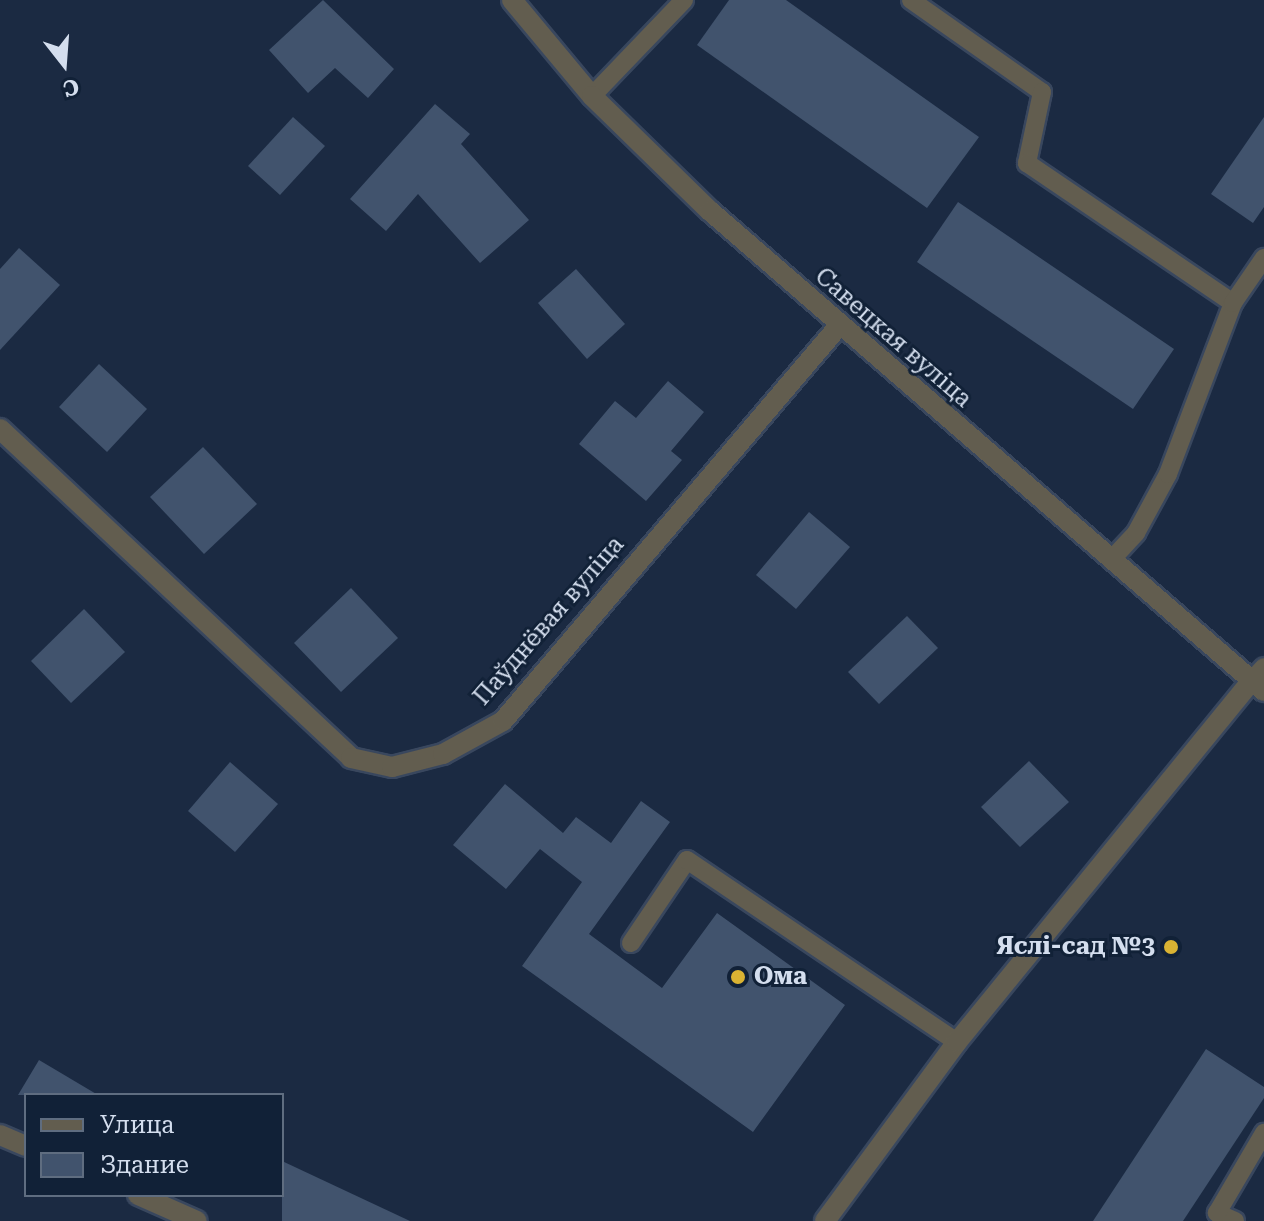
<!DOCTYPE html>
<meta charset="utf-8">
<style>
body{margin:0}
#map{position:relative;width:1264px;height:1221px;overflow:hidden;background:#1b2a42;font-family:"Roboto Serif",serif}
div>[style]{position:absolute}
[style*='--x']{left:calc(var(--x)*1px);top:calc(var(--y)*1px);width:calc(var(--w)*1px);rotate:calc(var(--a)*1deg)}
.building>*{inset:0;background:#41536d}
.roads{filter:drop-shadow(2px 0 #39475e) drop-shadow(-2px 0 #39475e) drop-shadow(0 2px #39475e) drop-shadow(0 -2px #39475e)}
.service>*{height:18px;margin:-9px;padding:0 9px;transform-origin:9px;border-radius:9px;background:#625d4f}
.minor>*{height:20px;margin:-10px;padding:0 10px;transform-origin:10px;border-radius:10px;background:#625d4f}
.tertiary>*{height:20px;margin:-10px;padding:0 10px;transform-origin:10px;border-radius:10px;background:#625d4f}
.dots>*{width:22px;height:22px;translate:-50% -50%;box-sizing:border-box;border:4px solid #112137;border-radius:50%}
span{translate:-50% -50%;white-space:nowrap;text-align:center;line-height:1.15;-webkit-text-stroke:6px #112137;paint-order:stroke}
.street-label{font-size:24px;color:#d4deee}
.poi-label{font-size:24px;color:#d4deee;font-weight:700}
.right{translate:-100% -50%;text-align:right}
.left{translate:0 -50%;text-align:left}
.legend{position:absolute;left:24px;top:1093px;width:260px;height:104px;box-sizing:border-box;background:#112137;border:2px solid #5f6d80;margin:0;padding:10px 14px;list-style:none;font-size:24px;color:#d4deee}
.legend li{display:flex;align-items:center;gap:16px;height:40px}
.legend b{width:40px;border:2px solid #5f6d80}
.north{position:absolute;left:24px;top:24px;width:80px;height:80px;-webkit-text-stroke:6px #112137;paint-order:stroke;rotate:163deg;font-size:22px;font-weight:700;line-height:32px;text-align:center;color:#d4deee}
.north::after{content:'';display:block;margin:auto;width:28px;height:36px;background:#d4deee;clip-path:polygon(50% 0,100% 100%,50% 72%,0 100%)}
</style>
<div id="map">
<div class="building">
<div style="clip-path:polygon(323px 0,394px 69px,368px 98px,335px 68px,308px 93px,269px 50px)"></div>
<div style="clip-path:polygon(729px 0,786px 0,979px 137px,927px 208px,697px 45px)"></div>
<div style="clip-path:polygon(435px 104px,470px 134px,461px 144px,529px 220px,480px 263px,418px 194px,386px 231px,350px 199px)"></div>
<div style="clip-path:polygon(293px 117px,325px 146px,280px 195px,248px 166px)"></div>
<div style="clip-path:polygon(1264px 117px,1264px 207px,1253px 223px,1211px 194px)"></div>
<div style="clip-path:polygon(958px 202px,1174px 349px,1133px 409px,917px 262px)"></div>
<div style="clip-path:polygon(19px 248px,60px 285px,0 350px,0 269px)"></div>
<div style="clip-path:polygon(576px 269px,625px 324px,587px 359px,538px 303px)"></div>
<div style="clip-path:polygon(99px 364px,147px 409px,107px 452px,59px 407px)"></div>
<div style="clip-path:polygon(668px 381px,704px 412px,671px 451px,682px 460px,646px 501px,579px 444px,615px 401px,636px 418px)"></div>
<div style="clip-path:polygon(203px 447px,257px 504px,204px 554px,150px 497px)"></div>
<div style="clip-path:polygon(809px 512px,850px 547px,796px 609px,756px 575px)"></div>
<div style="clip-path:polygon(351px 588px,398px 638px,341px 692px,294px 643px)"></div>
<div style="clip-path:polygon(84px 609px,125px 652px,71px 703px,31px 661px)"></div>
<div style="clip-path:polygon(907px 616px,938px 648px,879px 704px,848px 672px)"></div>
<div style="clip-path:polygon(1029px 761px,1069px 802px,1020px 847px,981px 807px)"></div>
<div style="clip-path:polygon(230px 762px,278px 804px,235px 852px,188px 811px)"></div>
<div style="clip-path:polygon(505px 784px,563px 833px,576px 817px,611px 843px,641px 801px,670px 822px,589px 934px,662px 988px,717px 913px,845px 1005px,753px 1132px,522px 966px,582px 882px,540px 849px,506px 889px,453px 845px)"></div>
<div style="clip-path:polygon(1206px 1049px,1264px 1087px,1264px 1098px,1183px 1221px,1093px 1221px)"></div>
<div style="clip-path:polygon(39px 1060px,98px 1095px,18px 1095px)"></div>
<div style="clip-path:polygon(282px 1161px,410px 1221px,282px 1221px)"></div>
</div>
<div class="roads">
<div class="service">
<div style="--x:911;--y:0;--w:160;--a:35.1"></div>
<div style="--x:1042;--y:92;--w:73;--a:101.9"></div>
<div style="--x:1027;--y:163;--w:249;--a:34.2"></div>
<div style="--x:592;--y:96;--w:133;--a:-46.2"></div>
<div style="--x:1111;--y:560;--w:37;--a:-47"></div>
<div style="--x:1136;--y:533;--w:67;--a:-61.5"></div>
<div style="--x:1168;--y:474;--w:183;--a:-69.2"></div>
<div style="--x:1233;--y:303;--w:55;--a:-55.4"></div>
<div style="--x:1251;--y:681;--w:19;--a:-47"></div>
<div style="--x:631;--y:943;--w:100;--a:-56"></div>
<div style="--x:687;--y:860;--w:326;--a:34"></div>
<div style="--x:1235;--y:1221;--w:20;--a:-156"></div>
<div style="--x:1217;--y:1213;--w:93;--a:-59.6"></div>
</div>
<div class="minor">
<div style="--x:0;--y:429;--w:481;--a:43.1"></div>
<div style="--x:351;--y:758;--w:42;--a:12.4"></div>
<div style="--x:392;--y:767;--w:53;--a:-14.3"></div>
<div style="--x:443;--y:754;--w:68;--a:-28.8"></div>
<div style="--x:503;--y:721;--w:517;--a:-49.63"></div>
<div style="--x:0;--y:1135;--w:28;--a:23"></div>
<div style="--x:138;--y:1195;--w:64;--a:23.8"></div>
<div style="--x:825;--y:1221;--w:222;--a:-53.6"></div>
<div style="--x:957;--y:1042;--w:466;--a:-50.8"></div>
</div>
<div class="tertiary">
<div style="--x:512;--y:0;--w:125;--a:50.2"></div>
<div style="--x:592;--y:96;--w:165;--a:44.3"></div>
<div style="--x:710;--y:211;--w:733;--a:40.91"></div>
</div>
</div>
<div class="dots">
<div style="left:1171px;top:947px;background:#dab333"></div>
<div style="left:738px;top:977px;background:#dab333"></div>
</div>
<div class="street-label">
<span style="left:893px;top:338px;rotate:41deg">Савецкая вуліца</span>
<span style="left:549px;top:621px;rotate:-49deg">Паўднёвая вуліца</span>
</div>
<div class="poi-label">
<span class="right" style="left:1155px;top:947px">Яслі-сад №3</span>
<span class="left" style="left:754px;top:977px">Ома</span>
</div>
<ul class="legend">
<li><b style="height:10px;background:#625d4f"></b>Улица</li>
<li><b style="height:22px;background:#41536d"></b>Здание</li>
</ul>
<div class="north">С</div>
</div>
